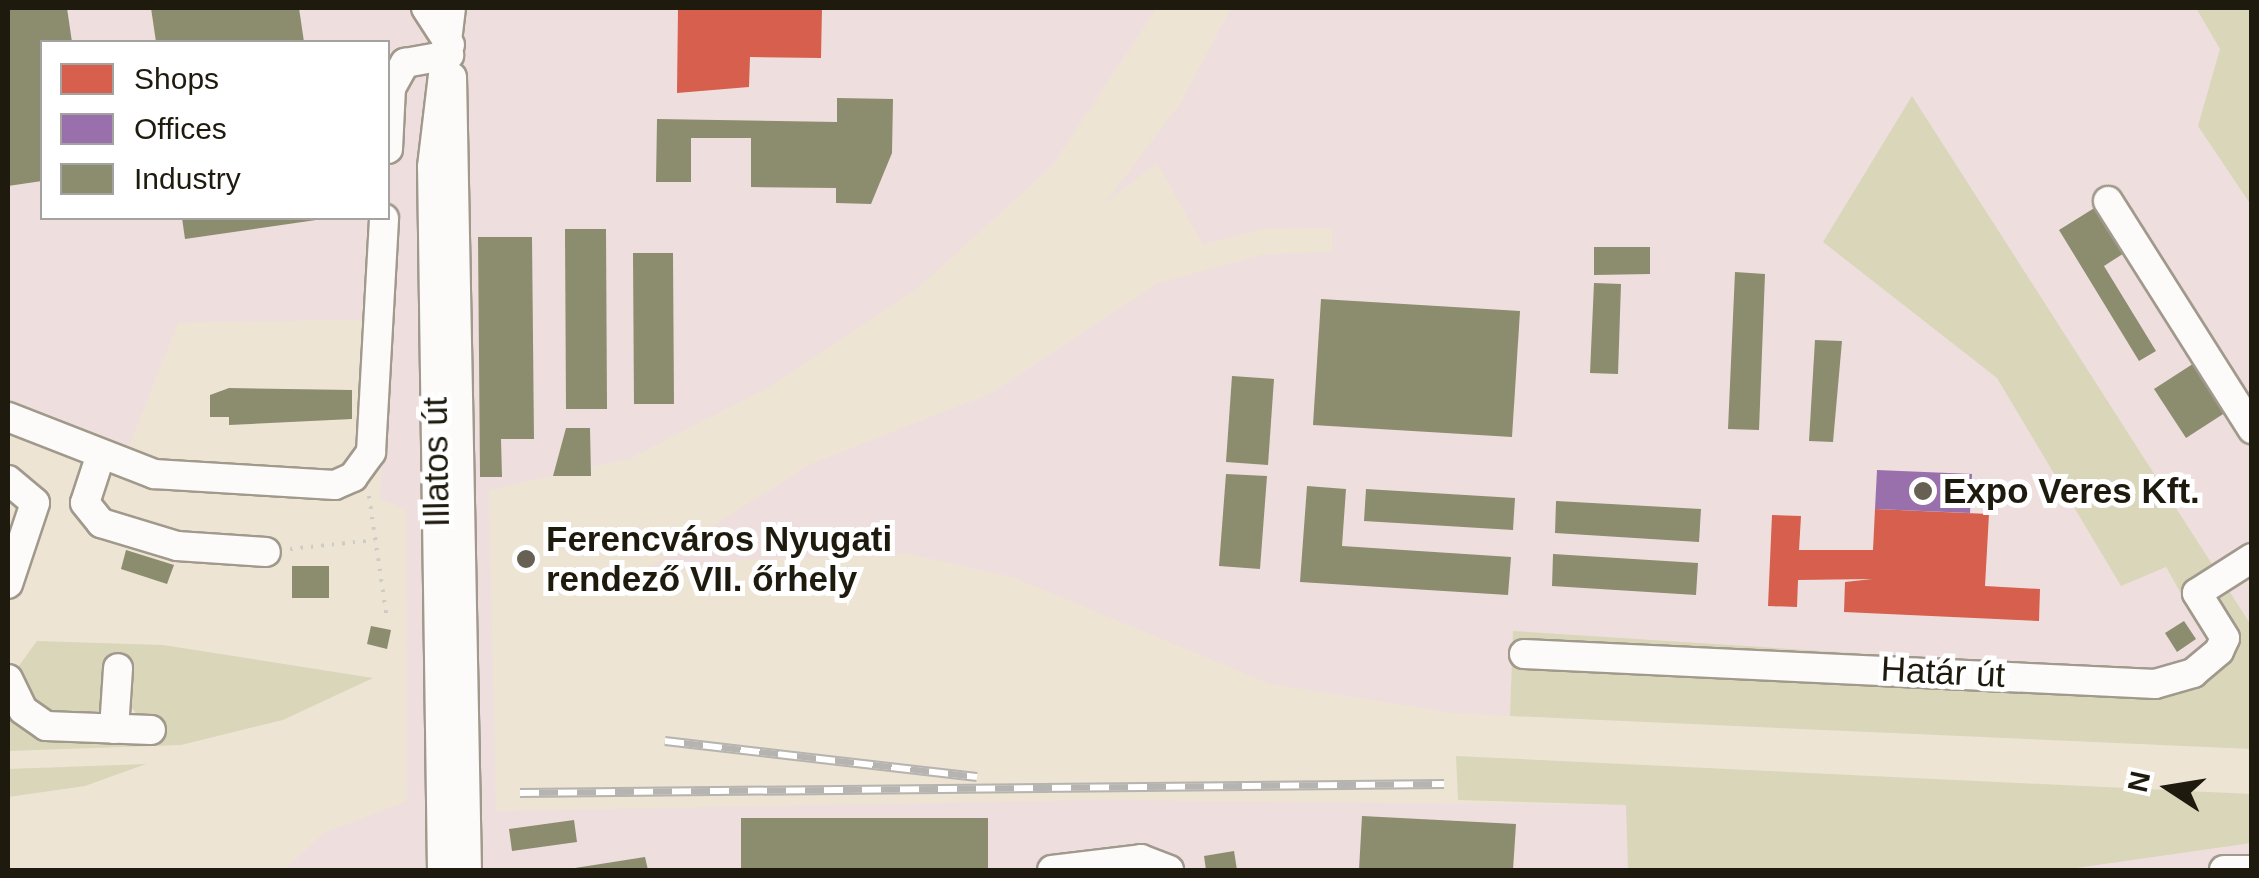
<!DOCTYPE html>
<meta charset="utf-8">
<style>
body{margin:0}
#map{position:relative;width:2259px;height:878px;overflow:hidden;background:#eee4d4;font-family:Arial,sans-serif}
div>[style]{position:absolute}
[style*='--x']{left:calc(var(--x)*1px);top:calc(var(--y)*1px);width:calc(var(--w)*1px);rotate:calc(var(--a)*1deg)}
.industrial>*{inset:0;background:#efdede}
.green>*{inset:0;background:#d9d6ba}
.shops>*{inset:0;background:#d6604d}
.offices>*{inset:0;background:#9970ab}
.industry>*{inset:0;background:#8c8c6e}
.path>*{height:4px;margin-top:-2px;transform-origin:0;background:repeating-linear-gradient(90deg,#cfccc7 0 2.5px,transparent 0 10.5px)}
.roads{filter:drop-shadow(2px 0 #a0998c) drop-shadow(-2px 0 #a0998c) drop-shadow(0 2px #a0998c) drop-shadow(0 -2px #a0998c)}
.minor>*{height:28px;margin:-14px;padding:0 14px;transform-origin:14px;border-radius:14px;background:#fcfbf9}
.rail>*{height:10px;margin-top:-5px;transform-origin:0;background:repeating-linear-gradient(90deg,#fff 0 19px,#b6b4b0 0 38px);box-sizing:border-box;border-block:2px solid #b6b4b0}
.dots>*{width:28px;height:28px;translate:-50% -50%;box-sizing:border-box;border:5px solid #fff;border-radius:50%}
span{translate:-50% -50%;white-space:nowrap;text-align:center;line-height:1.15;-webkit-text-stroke:10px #fff;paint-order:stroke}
.street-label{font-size:35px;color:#1f1a0e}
.poi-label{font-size:35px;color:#1f1a0e;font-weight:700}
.left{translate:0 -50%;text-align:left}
.frame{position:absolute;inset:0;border:10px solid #1f1a0e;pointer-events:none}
.legend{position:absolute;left:40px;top:40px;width:350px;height:180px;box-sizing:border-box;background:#fff;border:2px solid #a5a39f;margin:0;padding:12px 18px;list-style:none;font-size:30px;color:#1f1a0e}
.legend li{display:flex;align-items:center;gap:20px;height:50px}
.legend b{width:50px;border:2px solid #a5a39f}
.north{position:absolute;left:2119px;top:738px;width:100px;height:100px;-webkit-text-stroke:8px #fff;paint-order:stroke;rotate:282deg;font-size:28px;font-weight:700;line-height:40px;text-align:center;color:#1f1a0e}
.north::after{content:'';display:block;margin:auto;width:35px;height:45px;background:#1f1a0e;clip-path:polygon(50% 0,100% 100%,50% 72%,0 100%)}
</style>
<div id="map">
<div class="industrial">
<div style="clip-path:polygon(evenodd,8px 8px,1157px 8px,1052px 166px,918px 288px,769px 387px,629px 459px,489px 490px,496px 811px,1095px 800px,1627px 805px,1628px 870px,284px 870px,324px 833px,407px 801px,406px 509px,380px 498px,388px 319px,178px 323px,129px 446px,8px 399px,8px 8px,42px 42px,388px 42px,388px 218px,42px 218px,42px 42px)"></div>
<div style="clip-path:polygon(1231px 8px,2196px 8px,2220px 49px,2198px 126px,2251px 205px,2251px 625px,1912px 97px,1823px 242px,1997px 378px,2121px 586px,2165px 567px,2211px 645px,2185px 667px,2159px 673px,1513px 632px,1510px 716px,1453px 713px,1270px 684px,1015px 578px,909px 554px,717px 561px,619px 587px,808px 465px,989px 394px,1158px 283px,1264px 254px,1332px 252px,1332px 228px,1262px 229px,1203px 245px,1157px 163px,1105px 203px,1181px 102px)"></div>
<div style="clip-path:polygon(2251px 843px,2251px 870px,2062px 870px)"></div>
</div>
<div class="green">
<div style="clip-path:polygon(2196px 8px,2251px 8px,2251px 205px,2198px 126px,2220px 49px)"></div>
<div style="clip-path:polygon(1912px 96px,2251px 625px,2251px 749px,1510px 716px,1513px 631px,2159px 673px,2185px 667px,2210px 645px,2166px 567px,2121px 586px,1997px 378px,1823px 242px)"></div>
<div style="clip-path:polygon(37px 641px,163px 645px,373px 678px,283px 720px,181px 745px,8px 751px,8px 704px,22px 720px,138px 716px,127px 701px,92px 715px,41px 715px,18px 667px)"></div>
<div style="clip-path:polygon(1456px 756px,2251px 794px,2251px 843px,2062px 870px,1628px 870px,1626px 805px,1458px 800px)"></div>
<div style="clip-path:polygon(146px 764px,85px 786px,8px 797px,8px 769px)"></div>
</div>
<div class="shops">
<div style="clip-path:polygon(678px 8px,822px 8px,821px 58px,750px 57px,749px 87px,677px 93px)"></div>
<div style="clip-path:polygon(1875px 509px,1989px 514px,1985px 586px,2040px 589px,2039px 621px,1844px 612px,1845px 582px,1872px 579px,1798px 580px,1797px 607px,1768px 606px,1772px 515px,1801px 516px,1799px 550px,1873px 550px)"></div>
</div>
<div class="offices">
<div style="clip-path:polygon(1877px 470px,1972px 474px,1970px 513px,1875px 509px)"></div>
</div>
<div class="industry">
<div style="clip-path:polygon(8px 8px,67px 8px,72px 42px,42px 42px,42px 181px,8px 186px)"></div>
<div style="clip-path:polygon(151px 8px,299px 8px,304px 42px,156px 42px)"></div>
<div style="clip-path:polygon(837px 98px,893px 99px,892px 153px,871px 204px,836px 203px,836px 188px,751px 187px,751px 138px,691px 138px,691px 182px,656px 182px,657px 119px,837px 122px)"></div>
<div style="clip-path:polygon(2104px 202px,2132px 248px,2104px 266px,2156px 351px,2139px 361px,2059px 230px)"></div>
<div style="clip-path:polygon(182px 218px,316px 218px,316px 220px,185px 239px)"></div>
<div style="clip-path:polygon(565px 229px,606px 229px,607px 409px,566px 409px)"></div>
<div style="clip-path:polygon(478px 237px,532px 237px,534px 439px,501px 439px,502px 477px,480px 477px)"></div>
<div style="clip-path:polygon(1594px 247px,1650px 247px,1650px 274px,1594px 275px)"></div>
<div style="clip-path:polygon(633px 253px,673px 253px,674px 404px,634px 404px)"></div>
<div style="clip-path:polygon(1735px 272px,1765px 274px,1759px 430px,1728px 429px)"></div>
<div style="clip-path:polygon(1594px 283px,1621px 284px,1618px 374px,1590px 373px)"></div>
<div style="clip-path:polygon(1321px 299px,1520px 311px,1512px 437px,1313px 425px)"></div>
<div style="clip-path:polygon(1815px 340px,1842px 341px,1833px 442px,1809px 441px)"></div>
<div style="clip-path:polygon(2202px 358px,2234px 407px,2186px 438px,2154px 389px)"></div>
<div style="clip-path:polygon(1232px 376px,1274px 379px,1268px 465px,1226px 462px)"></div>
<div style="clip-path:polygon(229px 388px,352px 390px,352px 419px,229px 425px,229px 417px,210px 417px,210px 395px)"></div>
<div style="clip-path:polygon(566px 428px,590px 428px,591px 476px,553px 476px)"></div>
<div style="clip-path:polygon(1226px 474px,1267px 476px,1260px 569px,1219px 566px)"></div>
<div style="clip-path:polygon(1307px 486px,1346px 489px,1342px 546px,1511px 557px,1508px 595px,1300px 582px)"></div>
<div style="clip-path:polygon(1366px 489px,1515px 498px,1513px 530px,1364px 521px)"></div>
<div style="clip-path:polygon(1556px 501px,1701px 509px,1699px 542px,1555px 533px)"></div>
<div style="clip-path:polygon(126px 550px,174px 565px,167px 584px,121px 569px)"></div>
<div style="clip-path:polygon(526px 550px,534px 563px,525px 568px,517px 555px)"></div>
<div style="clip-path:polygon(1553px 554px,1698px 563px,1696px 595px,1552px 586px)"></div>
<div style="clip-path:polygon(292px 566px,329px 566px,329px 598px,292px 598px)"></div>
<div style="clip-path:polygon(2184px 621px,2196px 639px,2177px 652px,2165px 633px)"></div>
<div style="clip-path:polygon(371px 626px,391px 630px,387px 649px,367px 644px)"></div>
<div style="clip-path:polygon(1362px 816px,1516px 824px,1513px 870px,1359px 870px)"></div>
<div style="clip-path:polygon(741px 818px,988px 818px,988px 868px,741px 868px)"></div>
<div style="clip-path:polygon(574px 820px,577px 842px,512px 851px,509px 829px)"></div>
<div style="clip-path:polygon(1234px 851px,1237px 870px,1206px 870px,1204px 856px)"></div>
<div style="clip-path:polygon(645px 857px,648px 870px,576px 870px,575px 868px)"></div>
</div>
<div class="path">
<div style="--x:369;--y:496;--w:124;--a:81.7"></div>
<div style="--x:290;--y:549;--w:85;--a:-6"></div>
</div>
<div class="roads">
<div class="minor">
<div style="--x:426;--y:8;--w:44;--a:57"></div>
<div style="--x:452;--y:77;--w:793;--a:88.92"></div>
<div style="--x:388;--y:149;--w:61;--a:-87.2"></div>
<div style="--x:391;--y:88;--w:29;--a:-61"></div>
<div style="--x:405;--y:63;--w:45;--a:-10.3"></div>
<div style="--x:2108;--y:201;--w:270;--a:57.7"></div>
<div style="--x:8;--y:417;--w:157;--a:21.3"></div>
<div style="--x:154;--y:474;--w:181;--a:3.5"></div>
<div style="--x:335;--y:485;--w:20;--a:-24"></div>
<div style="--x:353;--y:477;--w:31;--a:-54"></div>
<div style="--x:371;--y:452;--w:234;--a:-86.8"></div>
<div style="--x:100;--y:457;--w:48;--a:108.1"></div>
<div style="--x:85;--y:503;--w:26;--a:51"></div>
<div style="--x:101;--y:523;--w:79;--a:16.8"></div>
<div style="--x:177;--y:546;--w:89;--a:3.9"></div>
<div style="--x:8;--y:480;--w:35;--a:40"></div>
<div style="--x:35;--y:503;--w:85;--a:108.4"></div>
<div style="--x:1524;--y:654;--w:632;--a:2.72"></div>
<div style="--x:2155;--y:684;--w:40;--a:-16"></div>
<div style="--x:2193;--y:673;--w:34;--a:-40"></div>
<div style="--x:2219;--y:651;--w:14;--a:-65"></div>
<div style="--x:2225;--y:638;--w:53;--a:-121.9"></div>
<div style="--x:2197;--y:593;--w:65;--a:-32.5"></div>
<div style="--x:8;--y:679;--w:34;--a:64"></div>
<div style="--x:23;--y:710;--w:28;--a:35"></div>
<div style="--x:46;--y:726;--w:105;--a:2.2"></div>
<div style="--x:114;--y:729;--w:61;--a:-86.2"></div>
<div style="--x:442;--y:870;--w:703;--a:-90.81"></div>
<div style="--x:432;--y:167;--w:160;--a:-83.2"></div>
<div style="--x:1052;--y:870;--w:90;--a:-7"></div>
<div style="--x:1141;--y:859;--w:30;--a:21"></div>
<div style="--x:2224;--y:870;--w:28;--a:0"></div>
</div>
</div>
<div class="rail">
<div style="--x:665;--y:741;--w:314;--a:6.6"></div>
<div style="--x:520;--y:793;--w:924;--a:-0.56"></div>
</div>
<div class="dots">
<div style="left:1923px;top:491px;background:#676153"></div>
<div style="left:526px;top:559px;background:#676153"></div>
</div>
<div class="street-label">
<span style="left:436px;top:462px;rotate:-91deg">Illatos út</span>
<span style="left:1943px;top:672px;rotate:3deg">Határ út</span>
</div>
<div class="poi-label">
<span class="left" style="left:1943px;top:491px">Expo Veres Kft.</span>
<span class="left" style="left:546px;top:559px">Ferencváros Nyugati<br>rendező VII. őrhely</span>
</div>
<div class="frame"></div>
<ul class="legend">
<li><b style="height:28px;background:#d6604d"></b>Shops</li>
<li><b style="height:28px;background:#9970ab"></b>Offices</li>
<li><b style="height:28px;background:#8c8c6e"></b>Industry</li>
</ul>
<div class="north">N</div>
</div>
